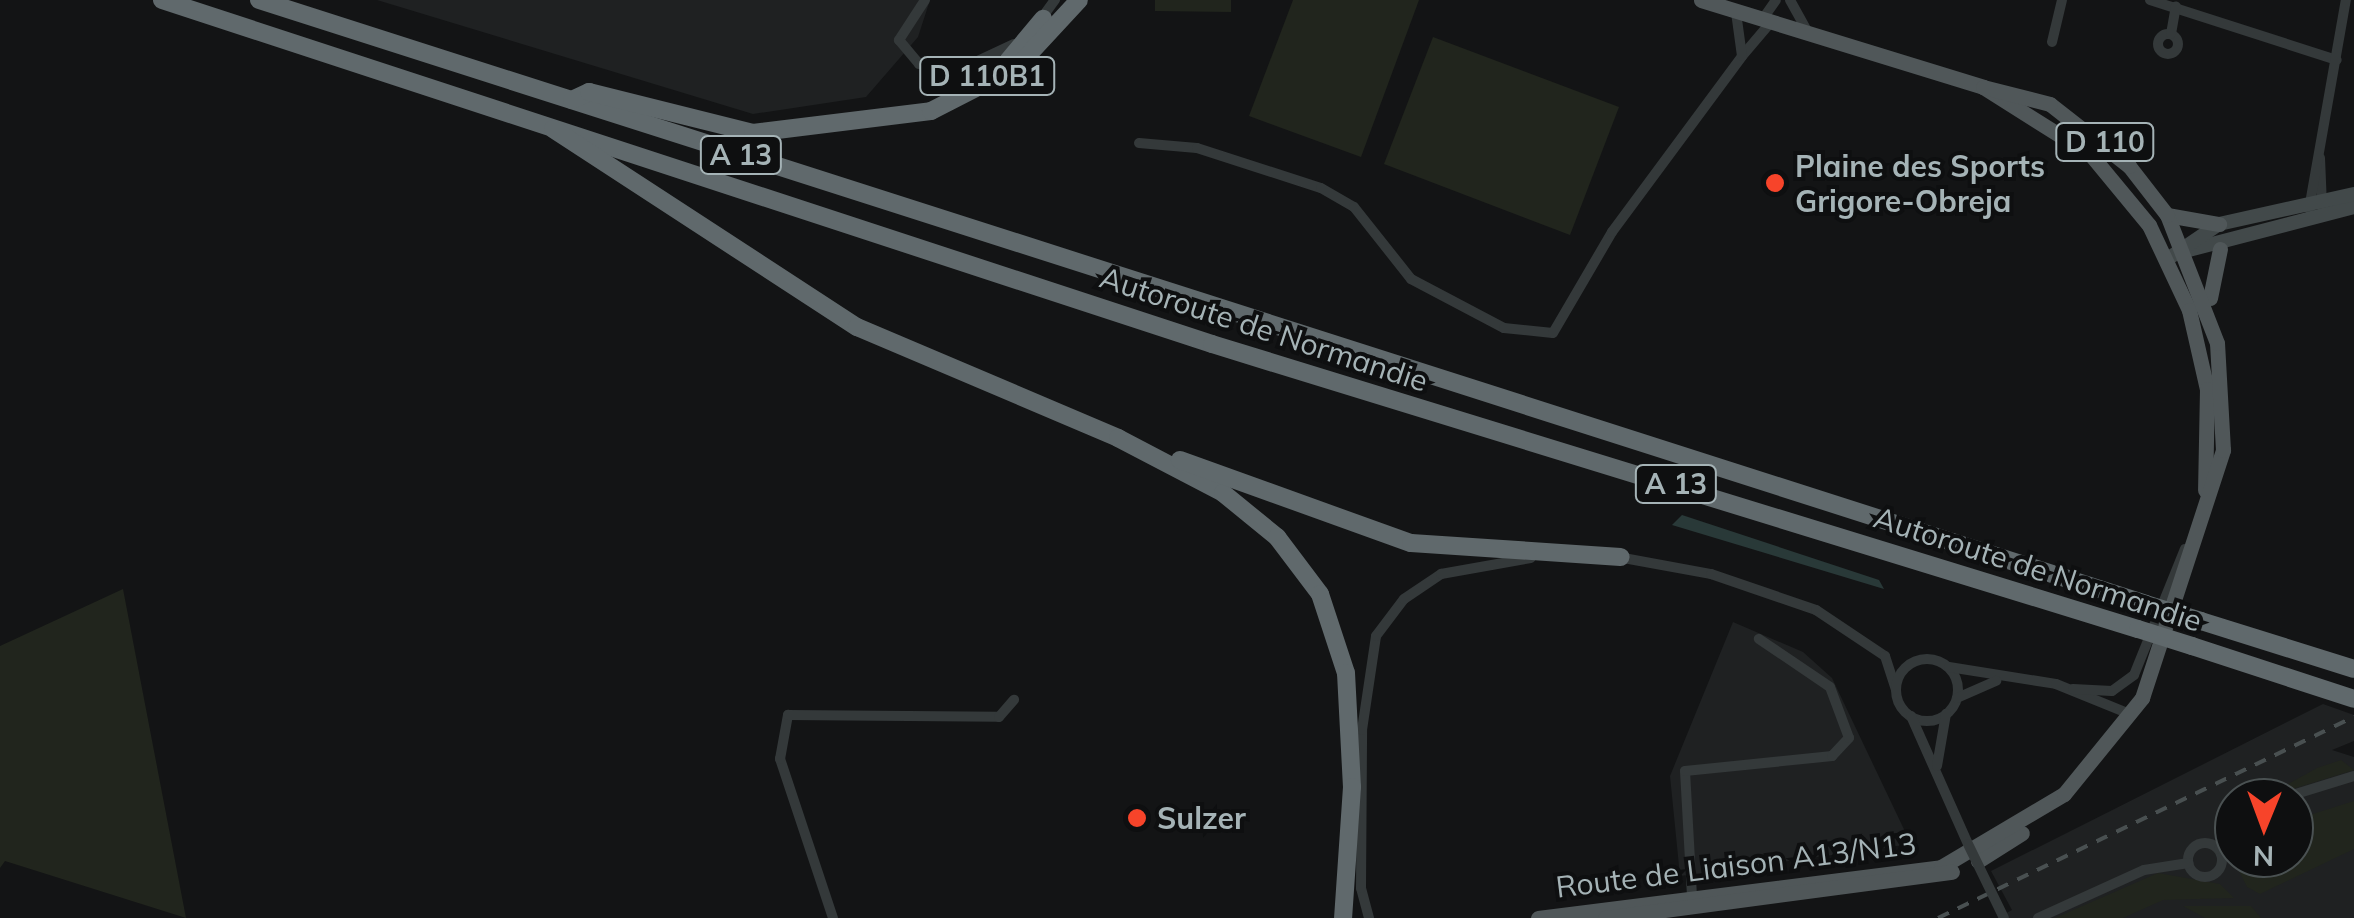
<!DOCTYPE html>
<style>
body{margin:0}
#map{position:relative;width:2354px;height:918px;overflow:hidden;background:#131415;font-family:Mulish,sans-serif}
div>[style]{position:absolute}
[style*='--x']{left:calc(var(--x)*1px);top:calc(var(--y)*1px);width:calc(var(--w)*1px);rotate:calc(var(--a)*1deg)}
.built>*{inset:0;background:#1f2122}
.green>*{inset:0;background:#21251d}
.water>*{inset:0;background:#293938}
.street>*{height:10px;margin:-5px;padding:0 5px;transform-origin:5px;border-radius:5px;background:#34393a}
.street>.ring{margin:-5px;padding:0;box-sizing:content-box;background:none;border:10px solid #34393a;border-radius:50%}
.secondary>*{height:14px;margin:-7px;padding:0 7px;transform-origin:7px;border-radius:7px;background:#42494a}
.primary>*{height:15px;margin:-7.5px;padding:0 7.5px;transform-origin:7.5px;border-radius:7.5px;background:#505759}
.highway>*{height:18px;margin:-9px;padding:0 9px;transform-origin:9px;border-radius:9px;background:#60696c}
.rail>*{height:4px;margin-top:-2px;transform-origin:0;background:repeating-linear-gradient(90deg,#495051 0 12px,transparent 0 22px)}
.street-bridge>*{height:10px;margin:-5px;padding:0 5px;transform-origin:5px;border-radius:5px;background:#34393a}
.highway-bridge>*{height:18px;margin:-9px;padding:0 9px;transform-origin:9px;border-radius:9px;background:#60696c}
.dots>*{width:28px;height:28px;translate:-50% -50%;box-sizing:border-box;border:5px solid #0e0f10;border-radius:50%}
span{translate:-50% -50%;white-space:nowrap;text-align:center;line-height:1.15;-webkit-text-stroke:8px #0e0f10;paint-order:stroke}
.shield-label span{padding:2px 8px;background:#0e0f10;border:2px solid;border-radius:8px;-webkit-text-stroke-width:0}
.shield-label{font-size:28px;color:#a5b3b6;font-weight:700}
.poi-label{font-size:30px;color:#a5b3b6;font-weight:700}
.left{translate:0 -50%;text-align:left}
.street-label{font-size:30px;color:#a5b3b6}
.north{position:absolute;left:2214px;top:778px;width:100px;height:100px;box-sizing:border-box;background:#0e0f10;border:2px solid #4a5152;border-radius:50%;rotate:181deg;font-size:28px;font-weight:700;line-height:40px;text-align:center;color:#a5b3b6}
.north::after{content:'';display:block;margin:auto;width:35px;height:45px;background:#f7442a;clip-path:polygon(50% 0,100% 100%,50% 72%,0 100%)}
</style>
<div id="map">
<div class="built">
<div style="clip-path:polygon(377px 0,930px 0,918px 37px,866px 97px,753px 114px)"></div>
<div style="clip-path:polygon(1733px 622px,1803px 652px,1832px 678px,1911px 844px,1680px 876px,1670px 776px)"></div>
<div style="clip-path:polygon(evenodd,2323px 704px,2354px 715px,2354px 741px,2332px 750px,2354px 757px,2354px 918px,1997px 918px,2012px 910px,1991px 871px,2323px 704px,2234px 798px,2294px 798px,2294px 858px,2234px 858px,2234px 798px)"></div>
</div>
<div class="green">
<div style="clip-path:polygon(1155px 0,1231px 0,1231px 12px,1155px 11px)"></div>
<div style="clip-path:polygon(1293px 0,1419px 0,1361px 157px,1249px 116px)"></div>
<div style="clip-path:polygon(1433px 37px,1619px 107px,1570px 235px,1384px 164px)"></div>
<div style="clip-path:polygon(123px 589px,186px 918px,5px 861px,0 868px,0 646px)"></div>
<div style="clip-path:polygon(2341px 760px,2354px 770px,2263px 798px,2317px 768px)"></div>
<div style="clip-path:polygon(2354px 801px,2354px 849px,2260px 894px,2247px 887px,2235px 863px,2294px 858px,2294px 820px)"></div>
<div style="clip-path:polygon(2158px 873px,2220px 884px,2234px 898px,2163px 900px,2123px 918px,2055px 918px)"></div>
<div style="clip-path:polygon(2183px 906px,2251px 906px,2261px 918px,2205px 918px)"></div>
</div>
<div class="water">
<div style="clip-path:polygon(1682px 515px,1879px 580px,1884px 589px,1672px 525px)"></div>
</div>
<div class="street">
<div style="--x:925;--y:0;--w:48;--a:123"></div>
<div style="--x:899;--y:40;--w:31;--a:50"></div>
<div style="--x:919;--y:64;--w:36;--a:13"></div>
<div style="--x:954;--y:72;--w:66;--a:-25"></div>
<div style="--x:1790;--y:0;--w:39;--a:61"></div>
<div style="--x:2150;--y:0;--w:196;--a:17.8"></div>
<div style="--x:1041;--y:19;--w:24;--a:-54"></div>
<div style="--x:1762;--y:20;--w:24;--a:-55"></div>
<div class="ring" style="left:2158px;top:34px;width:10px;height:10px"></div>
<div style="--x:2171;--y:34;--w:28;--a:-80"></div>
<div style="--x:2052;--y:42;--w:43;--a:-76.6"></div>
<div style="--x:1743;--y:55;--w:43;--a:-49.7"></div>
<div style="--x:1139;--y:143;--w:58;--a:4.9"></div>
<div style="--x:1197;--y:148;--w:130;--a:17.9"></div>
<div style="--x:1321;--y:188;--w:38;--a:30"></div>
<div style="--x:1354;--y:207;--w:92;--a:51.6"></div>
<div style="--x:1411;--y:279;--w:105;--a:27.8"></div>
<div style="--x:1504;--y:328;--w:49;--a:5.8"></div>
<div style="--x:1553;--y:333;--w:117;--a:-59.7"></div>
<div style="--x:1612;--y:232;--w:219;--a:-53.5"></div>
<div style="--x:1742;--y:56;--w:44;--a:-97.8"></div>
<div style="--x:2320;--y:158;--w:47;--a:87.6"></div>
<div style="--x:2309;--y:209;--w:212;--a:-80"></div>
<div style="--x:1618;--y:557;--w:95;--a:10.4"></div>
<div style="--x:1711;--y:574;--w:111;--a:18.9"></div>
<div style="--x:1816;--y:610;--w:83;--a:33.7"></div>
<div style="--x:1885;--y:656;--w:35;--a:72"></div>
<div class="ring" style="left:1896px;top:659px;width:52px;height:52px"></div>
<div style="--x:1949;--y:667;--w:108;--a:9"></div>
<div style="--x:2056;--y:684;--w:82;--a:22.2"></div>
<div style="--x:2073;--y:689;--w:39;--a:3"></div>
<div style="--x:2112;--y:691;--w:27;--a:-36"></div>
<div style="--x:2134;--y:675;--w:136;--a:-68"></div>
<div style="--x:1957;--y:698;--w:43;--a:-23.6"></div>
<div style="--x:1911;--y:716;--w:140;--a:66"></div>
<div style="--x:1937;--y:766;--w:53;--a:-80.2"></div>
<div style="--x:2283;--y:798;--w:74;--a:-17.2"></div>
<div class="ring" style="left:2188px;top:843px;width:24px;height:24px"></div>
<div style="--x:2219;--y:849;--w:19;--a:-39"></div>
<div style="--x:1692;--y:896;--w:125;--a:-93.2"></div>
<div style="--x:1685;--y:771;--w:148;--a:-5.8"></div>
<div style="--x:1832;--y:756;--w:25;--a:-47"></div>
<div style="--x:1849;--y:738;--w:54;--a:-110.4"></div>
<div style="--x:1830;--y:687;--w:86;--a:-145.9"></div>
<div style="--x:833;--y:918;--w:168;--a:-108.4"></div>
<div style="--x:780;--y:759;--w:45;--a:-79.7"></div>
<div style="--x:788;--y:715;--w:211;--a:0.5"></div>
<div style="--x:999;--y:717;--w:23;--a:-49"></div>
<div style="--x:1369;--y:918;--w:31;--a:-105"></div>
<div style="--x:1361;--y:888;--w:158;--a:-89.6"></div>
<div style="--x:1362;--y:730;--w:95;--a:-81.5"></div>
<div style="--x:1376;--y:636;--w:46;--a:-52.9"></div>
<div style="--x:1404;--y:599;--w:45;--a:-34"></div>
<div style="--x:1441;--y:574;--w:91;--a:-10.1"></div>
<div style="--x:2038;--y:918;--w:116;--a:-24.4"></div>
<div style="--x:2144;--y:870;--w:45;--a:-9"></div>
</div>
<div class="secondary">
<div style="--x:2185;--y:251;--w:175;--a:-14.6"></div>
<div style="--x:2169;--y:258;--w:60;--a:-34.2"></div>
<div style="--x:2219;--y:224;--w:138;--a:-12.5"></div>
</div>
<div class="primary">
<div style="--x:1701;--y:0;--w:295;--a:17.1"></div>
<div style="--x:1983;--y:87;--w:128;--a:32.2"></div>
<div style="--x:2091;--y:155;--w:91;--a:50.4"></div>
<div style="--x:2149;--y:225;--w:94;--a:64.8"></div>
<div style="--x:2189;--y:310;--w:81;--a:77.2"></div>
<div style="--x:2207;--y:389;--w:101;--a:91.1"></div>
<div style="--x:2167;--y:215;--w:53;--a:9.8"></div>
<div style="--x:2210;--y:298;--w:50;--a:-78.5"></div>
<div style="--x:1978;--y:861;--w:52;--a:-32.5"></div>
<div style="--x:1538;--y:918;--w:406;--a:-7.2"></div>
<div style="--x:1941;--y:867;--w:143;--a:-30.7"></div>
<div style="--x:2064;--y:794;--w:124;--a:-50.9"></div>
<div style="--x:2142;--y:698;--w:261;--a:-71.9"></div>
<div style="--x:2223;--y:450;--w:107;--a:-93.2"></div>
<div style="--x:2217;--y:343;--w:137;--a:-111.3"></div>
<div style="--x:2167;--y:215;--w:62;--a:-127.8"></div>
<div style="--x:2129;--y:166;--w:100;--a:-141.9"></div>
<div style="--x:2050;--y:104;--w:69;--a:-165.8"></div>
<div style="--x:1605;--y:918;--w:350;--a:-7.6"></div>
</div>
<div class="highway">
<div style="--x:162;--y:0;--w:1105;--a:18.14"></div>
<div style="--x:1212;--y:344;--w:969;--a:17.11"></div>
<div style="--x:259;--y:0;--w:1981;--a:17.75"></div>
<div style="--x:1008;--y:61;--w:55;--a:-50.2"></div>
<div style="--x:572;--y:100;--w:19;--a:-25"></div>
<div style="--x:589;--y:92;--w:169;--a:14"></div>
<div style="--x:753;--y:133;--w:179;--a:-7"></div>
<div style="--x:931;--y:111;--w:97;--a:-27.1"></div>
<div style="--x:1017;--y:67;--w:91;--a:-47.2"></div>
<div style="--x:553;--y:129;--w:363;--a:33.1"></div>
<div style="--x:857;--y:327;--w:284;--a:23"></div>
<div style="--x:1118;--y:438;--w:119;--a:27.6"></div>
<div style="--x:1223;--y:493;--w:70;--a:39.2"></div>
<div style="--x:1277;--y:537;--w:71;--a:53"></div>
<div style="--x:1320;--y:594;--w:83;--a:71.8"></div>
<div style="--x:1346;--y:673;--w:114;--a:87"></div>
<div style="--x:1352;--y:787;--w:131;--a:93.9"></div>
<div style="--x:1180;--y:460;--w:245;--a:19.8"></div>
<div style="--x:1411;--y:543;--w:210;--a:3.8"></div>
<div style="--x:2201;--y:621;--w:160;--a:17.4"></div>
<div style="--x:2192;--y:646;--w:170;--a:18.1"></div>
</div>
<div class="rail">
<div style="--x:1938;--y:918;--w:462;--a:-25.8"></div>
</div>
<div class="street-bridge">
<div style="--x:1968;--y:844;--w:82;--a:64.1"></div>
</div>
<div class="highway-bridge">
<div style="--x:2146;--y:604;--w:58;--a:17.2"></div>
<div style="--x:2138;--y:629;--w:57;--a:17.5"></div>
</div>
<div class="dots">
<div style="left:1775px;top:183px;background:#f7442a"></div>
<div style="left:1137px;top:818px;background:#f7442a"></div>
</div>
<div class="shield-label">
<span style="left:987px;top:76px">D 110B1</span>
<span style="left:2105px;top:142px">D 110</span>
<span style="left:741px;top:155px">A 13</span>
<span style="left:1676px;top:484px">A 13</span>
</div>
<div class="poi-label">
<span class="left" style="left:1795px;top:183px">Plaine des Sports<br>Grigore-Obreja</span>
<span class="left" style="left:1157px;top:818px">Sulzer</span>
</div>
<div class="street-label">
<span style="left:1264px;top:329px;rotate:18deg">Autoroute de Normandie</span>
<span style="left:2038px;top:569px;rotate:18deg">Autoroute de Normandie</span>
<span style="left:1736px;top:865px;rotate:-7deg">Route de Liaison A13/N13</span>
</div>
<div class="north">N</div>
</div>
